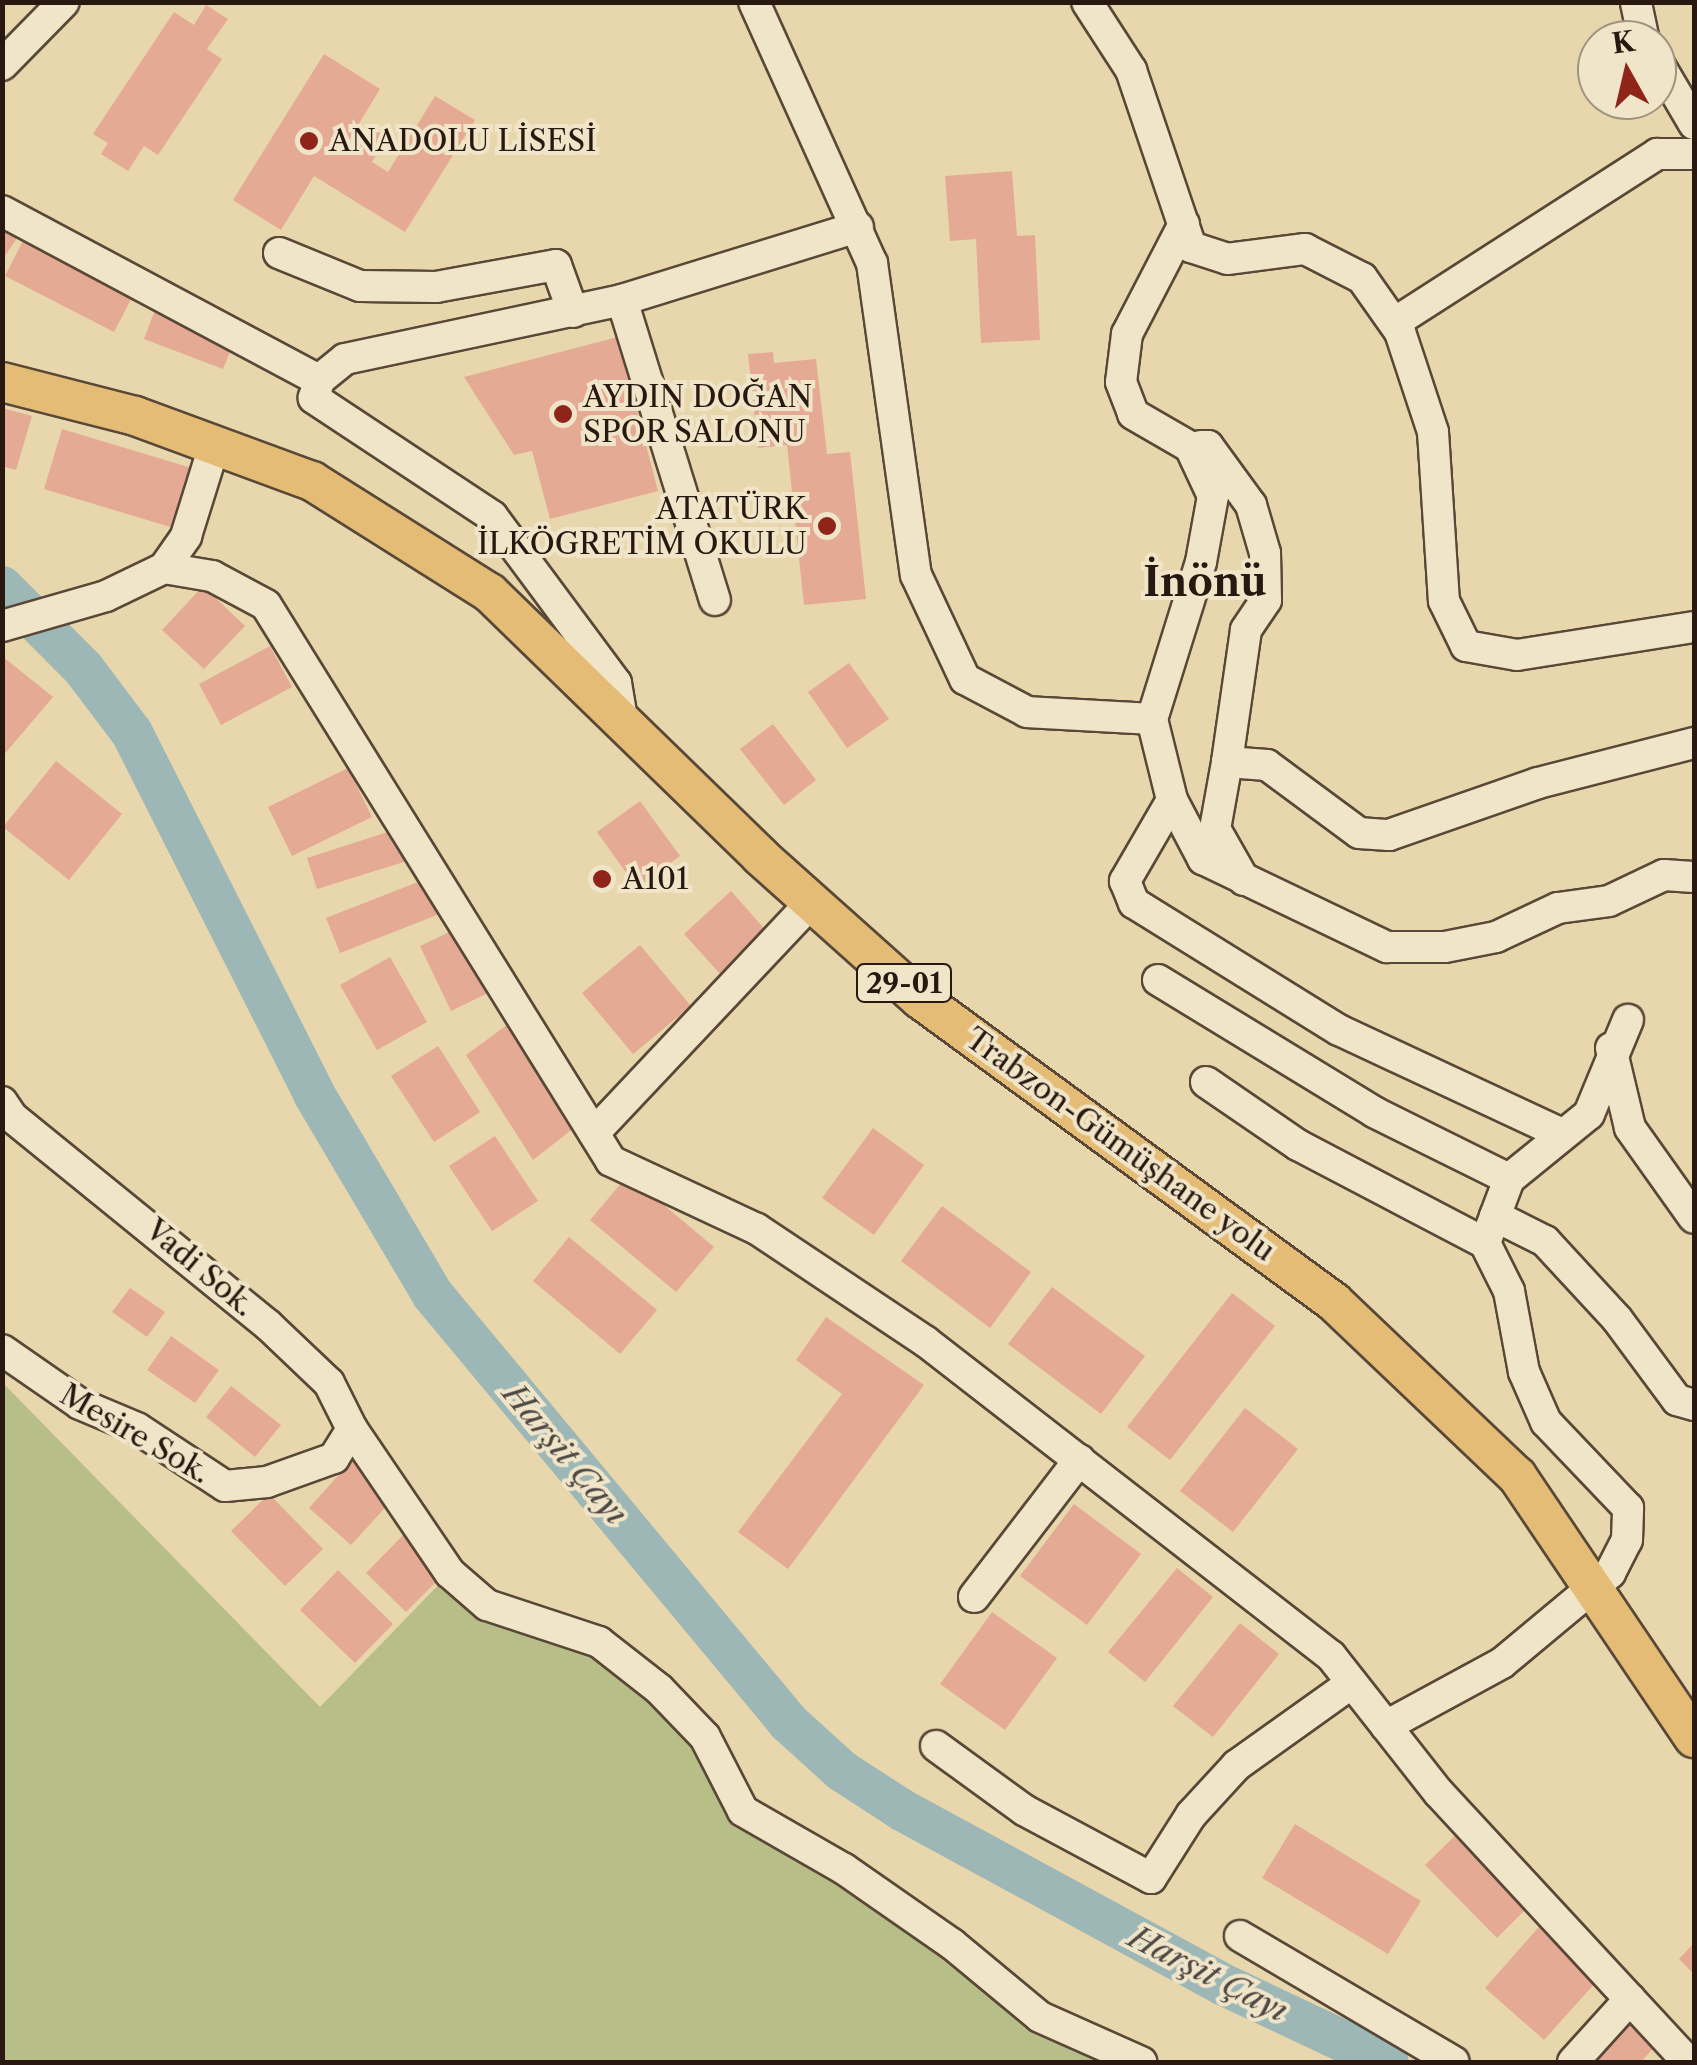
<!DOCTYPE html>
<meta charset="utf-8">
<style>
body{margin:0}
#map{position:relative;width:1697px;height:2065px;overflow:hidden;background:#e8d7ac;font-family:"Libre Caslon Text",serif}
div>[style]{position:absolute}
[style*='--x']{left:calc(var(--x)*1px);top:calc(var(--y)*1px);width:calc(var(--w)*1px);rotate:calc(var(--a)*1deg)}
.green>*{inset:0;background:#b8be88}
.river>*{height:42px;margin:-21px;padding:0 21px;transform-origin:21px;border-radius:21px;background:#9cb7b5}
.building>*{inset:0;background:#e5aa94}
.roads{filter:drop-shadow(2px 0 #594837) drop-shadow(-2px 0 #594837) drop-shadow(0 2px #594837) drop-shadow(0 -2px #594837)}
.minor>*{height:30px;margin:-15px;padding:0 15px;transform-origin:15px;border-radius:15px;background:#f0e5c9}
.major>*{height:38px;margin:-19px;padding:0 19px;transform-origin:19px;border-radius:19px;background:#e4bc76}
.dots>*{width:28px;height:28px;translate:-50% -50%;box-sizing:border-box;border:5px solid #f0e5c9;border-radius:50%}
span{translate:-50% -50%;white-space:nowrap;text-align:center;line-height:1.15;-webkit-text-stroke:8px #f0e5c9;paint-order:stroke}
.shield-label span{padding:2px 8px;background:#f0e5c9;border:2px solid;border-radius:8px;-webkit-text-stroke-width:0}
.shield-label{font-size:28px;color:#291810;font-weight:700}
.poi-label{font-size:30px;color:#291810}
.left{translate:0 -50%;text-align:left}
.right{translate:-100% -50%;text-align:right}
.street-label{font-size:30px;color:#291810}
.water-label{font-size:32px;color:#4c4842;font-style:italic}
.district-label{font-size:40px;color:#291810;font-weight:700}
.frame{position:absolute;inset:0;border:5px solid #291810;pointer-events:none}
.north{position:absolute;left:1577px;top:20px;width:100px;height:100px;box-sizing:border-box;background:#f0e5c9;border:2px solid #a0937f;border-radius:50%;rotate:352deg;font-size:28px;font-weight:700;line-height:40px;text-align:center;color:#291810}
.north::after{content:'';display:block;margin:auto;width:35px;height:45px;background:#8f2418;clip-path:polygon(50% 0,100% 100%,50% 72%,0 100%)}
</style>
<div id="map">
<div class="green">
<div style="clip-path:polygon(2px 1382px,320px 1707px,450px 1573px,599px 1642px,659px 1689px,743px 1811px,1040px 2017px,1141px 2062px,3px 2062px)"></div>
</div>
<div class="river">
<div style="--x:2;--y:587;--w:115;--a:45"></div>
<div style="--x:83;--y:668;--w:81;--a:53"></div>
<div style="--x:132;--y:733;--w:404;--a:63.2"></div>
<div style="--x:314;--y:1094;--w:234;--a:59.4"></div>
<div style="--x:433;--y:1295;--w:557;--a:50.25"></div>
<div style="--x:789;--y:1723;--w:72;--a:42.2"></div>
<div style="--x:842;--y:1771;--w:72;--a:33"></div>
<div style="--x:902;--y:1810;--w:364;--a:28.5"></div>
<div style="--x:1222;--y:1984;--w:183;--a:25.2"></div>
</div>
<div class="building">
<div style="clip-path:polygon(206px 5px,228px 19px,207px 49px,222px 59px,158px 155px,144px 146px,128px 171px,101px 154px,108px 143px,93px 134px,174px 12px,194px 25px)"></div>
<div style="clip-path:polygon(324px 54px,380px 89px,346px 145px,354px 149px,368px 126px,387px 137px,372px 162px,388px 172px,435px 96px,475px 120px,405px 232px,314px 176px,281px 230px,233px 200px)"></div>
<div style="clip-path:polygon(1012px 171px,1017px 236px,1035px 235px,1040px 340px,981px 343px,976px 239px,950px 241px,945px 176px)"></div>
<div style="clip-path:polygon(2px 213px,24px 228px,2px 260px)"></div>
<div style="clip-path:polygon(28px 231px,138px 286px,114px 332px,5px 276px)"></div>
<div style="clip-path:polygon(155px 310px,235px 340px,223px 369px,144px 339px)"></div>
<div style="clip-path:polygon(618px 337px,658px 491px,550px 519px,532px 451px,514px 455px,464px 377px)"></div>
<div style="clip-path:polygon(773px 352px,774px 363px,816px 359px,827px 454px,850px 452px,866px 599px,804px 605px,787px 445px,758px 448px,748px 354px)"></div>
<div style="clip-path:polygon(2px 408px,32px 416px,16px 470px,2px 466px)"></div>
<div style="clip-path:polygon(62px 429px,195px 469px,177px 529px,44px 489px)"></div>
<div style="clip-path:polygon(203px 586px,245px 626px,204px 669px,162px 630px)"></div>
<div style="clip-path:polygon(270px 646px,292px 687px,221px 725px,199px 684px)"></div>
<div style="clip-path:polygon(2px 656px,53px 697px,2px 757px)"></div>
<div style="clip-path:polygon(849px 663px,889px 719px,847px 748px,808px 692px)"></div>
<div style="clip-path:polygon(773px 724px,816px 780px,784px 805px,740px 749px)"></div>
<div style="clip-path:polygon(56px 761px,122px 814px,69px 880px,3px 827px)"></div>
<div style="clip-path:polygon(348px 768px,372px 817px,292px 856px,268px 807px)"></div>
<div style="clip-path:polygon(640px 801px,680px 856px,637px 888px,597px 832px)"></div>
<div style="clip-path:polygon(397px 829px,407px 861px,317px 889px,307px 858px)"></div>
<div style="clip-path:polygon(423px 880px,437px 915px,340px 953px,326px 918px)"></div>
<div style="clip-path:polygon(731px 891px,769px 934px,722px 976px,684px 934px)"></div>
<div style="clip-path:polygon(466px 924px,498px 988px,451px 1011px,420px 946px)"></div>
<div style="clip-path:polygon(640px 945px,691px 1006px,633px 1054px,582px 993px)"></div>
<div style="clip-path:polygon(390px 957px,427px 1022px,377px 1050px,340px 985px)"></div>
<div style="clip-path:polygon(518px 1017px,583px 1121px,533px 1160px,466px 1055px)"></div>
<div style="clip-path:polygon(438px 1046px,480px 1112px,434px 1142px,391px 1076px)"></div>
<div style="clip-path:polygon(873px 1128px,924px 1165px,874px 1235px,822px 1198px)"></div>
<div style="clip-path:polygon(495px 1136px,538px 1201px,492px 1231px,449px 1166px)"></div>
<div style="clip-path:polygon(628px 1175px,714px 1247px,676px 1292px,590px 1220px)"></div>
<div style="clip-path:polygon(942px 1206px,1031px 1272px,990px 1328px,901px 1261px)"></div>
<div style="clip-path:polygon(569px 1237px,657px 1310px,620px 1354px,533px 1281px)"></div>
<div style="clip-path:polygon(1052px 1287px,1145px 1356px,1101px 1414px,1008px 1344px)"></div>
<div style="clip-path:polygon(130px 1288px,165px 1312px,147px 1337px,112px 1312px)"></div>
<div style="clip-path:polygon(1232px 1293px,1275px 1326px,1170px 1460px,1127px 1427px)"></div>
<div style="clip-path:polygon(826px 1317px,924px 1385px,788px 1569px,738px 1532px,842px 1394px,796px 1360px)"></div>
<div style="clip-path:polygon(171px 1336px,219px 1370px,195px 1403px,147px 1370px)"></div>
<div style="clip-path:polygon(231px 1386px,281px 1425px,255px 1457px,206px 1417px)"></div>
<div style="clip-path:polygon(1245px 1408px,1298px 1449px,1233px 1532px,1180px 1491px)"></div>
<div style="clip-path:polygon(352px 1460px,394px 1498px,351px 1545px,309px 1508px)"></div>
<div style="clip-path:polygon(269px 1494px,323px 1549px,285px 1586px,231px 1531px)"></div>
<div style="clip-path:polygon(1074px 1504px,1141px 1554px,1087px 1625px,1020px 1576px)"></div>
<div style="clip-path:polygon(412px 1526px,452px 1566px,406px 1612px,366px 1573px)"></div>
<div style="clip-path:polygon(1177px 1568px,1213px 1597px,1145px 1682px,1108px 1652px)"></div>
<div style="clip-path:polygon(338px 1570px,393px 1624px,355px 1663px,300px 1610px)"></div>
<div style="clip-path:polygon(992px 1612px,1057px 1658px,1005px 1730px,940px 1684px)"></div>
<div style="clip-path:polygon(1240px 1623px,1279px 1654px,1213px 1737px,1173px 1706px)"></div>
<div style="clip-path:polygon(1295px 1824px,1421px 1901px,1388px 1954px,1262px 1878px)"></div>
<div style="clip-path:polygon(1465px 1826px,1536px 1899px,1497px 1938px,1425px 1865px)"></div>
<div style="clip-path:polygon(1545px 1920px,1605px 1972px,1544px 2040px,1485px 1988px)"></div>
<div style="clip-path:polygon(1694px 1943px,1694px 1974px,1679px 1959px)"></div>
<div style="clip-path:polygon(1631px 2004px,1666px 2034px,1641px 2062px,1578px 2062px)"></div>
</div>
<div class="roads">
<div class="minor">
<div style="--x:754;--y:2;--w:286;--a:65.7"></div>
<div style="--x:872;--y:263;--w:315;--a:82"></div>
<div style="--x:916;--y:575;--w:115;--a:64.8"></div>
<div style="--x:965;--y:679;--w:70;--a:28"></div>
<div style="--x:1027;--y:712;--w:125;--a:3.2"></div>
<div style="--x:1087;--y:2;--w:81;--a:57.1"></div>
<div style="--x:1131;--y:70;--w:187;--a:71.3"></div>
<div style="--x:1191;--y:247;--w:38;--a:18"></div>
<div style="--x:1227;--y:259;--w:79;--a:-7.3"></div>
<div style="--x:1305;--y:249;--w:64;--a:27"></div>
<div style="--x:1362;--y:278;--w:66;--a:54.9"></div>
<div style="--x:1400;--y:332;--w:105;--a:71.7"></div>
<div style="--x:1433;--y:432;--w:169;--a:86.3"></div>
<div style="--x:1444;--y:601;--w:50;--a:63.9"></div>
<div style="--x:1466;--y:646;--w:52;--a:10"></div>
<div style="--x:1517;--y:655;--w:179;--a:-9"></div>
<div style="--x:1636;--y:3;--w:38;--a:78"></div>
<div style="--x:1657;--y:61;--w:73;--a:59.6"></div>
<div style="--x:2;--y:65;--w:88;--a:-45.5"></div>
<div style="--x:2;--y:211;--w:359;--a:28.1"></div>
<div style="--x:1184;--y:224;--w:124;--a:117.4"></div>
<div style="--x:1127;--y:334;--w:48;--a:97.1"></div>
<div style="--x:1121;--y:382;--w:34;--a:69"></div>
<div style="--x:1133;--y:414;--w:66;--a:30.1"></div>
<div style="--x:1190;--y:447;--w:54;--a:64.9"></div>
<div style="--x:1213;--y:496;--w:67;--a:100.3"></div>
<div style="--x:1201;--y:562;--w:164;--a:107.3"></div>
<div style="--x:1152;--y:719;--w:83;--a:76.1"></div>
<div style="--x:1172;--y:800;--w:67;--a:62.3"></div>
<div style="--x:1203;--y:859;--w:204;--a:25.6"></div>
<div style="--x:1387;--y:947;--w:58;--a:0"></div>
<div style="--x:1445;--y:947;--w:52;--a:-11.1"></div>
<div style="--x:1496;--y:937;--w:68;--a:-25.1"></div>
<div style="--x:1558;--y:908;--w:51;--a:-7.8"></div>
<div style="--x:1609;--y:901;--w:61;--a:-25.3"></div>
<div style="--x:1664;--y:875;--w:30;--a:4"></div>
<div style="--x:279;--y:253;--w:87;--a:22.2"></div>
<div style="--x:360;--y:286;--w:76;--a:0.8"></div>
<div style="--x:436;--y:287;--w:122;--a:-10.4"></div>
<div style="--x:556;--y:265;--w:50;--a:70.1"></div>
<div style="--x:622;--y:300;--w:314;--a:72.8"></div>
<div style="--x:1394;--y:323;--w:313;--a:-32.7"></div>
<div style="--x:1657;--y:154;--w:37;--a:0"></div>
<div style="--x:1201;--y:446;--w:7;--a:0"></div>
<div style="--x:1208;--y:446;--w:73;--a:53.9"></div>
<div style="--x:1251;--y:505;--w:50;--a:73.7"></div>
<div style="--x:1265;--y:553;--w:47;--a:88.8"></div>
<div style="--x:1266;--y:600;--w:36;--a:124"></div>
<div style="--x:1246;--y:630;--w:133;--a:98.2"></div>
<div style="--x:164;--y:568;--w:49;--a:9.5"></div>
<div style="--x:212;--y:576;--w:61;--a:28.2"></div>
<div style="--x:266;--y:605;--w:654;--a:58.18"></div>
<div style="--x:611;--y:1161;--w:161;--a:25"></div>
<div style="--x:757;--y:1229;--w:202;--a:33.7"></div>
<div style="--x:925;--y:1341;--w:514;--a:37.81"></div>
<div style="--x:1331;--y:1656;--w:174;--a:51.8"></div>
<div style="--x:1439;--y:1793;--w:367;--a:47.2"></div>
<div style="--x:2;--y:626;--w:108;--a:-16.1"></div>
<div style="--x:106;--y:596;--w:64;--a:-25.8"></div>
<div style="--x:164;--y:568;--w:39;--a:-55"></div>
<div style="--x:186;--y:536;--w:94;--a:-72.7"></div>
<div style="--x:623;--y:725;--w:43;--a:-99.5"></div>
<div style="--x:616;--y:683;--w:208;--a:-126.6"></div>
<div style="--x:492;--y:516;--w:214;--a:-146.5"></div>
<div style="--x:314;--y:398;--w:19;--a:-74"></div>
<div style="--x:319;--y:380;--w:33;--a:-39"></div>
<div style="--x:345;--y:359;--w:283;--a:-12"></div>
<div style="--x:622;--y:300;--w:247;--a:-17.2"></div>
<div style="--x:1172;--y:800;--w:94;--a:120.1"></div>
<div style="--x:1125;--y:881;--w:24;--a:68"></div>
<div style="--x:1134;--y:903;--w:241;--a:31.8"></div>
<div style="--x:1339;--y:1030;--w:244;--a:25"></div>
<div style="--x:1244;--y:880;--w:59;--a:-119.6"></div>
<div style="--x:1215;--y:829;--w:68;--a:-79.8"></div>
<div style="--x:1227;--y:762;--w:40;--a:4.3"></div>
<div style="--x:1267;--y:765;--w:114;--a:36.5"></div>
<div style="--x:1359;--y:833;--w:30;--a:4"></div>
<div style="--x:1389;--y:835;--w:158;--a:-19.2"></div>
<div style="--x:1538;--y:783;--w:161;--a:-14.4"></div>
<div style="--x:1158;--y:980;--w:253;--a:31.4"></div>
<div style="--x:1374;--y:1112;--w:151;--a:26.4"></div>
<div style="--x:1611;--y:1048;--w:82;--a:76.6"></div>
<div style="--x:1630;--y:1128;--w:110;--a:54.6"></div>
<div style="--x:1206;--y:1082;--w:112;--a:34.4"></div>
<div style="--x:1298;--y:1145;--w:211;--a:27.7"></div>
<div style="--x:2;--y:1102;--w:18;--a:56"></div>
<div style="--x:12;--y:1117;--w:330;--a:39.1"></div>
<div style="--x:268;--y:1325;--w:84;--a:43.6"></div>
<div style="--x:329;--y:1383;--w:51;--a:63.4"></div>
<div style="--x:352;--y:1429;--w:34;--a:122"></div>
<div style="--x:334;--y:1458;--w:71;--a:160.3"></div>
<div style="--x:267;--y:1482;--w:42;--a:174.6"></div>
<div style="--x:225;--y:1486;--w:105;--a:-146.6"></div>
<div style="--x:137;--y:1428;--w:62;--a:-157.2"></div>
<div style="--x:80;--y:1404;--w:95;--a:-145.3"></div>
<div style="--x:594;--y:1133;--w:319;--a:-46.7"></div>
<div style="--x:1495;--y:1216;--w:56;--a:26.6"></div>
<div style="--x:1545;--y:1241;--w:106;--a:47.3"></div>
<div style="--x:1617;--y:1319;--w:101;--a:53.5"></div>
<div style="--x:1677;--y:1400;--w:18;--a:16"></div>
<div style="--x:352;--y:1429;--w:174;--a:55.8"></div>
<div style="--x:450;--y:1573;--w:49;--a:40.9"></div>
<div style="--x:487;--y:1605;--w:118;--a:18.3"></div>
<div style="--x:599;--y:1642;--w:76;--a:38.1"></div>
<div style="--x:659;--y:1689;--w:66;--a:46.2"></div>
<div style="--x:705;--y:1737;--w:83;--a:62.8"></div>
<div style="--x:743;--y:1811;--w:116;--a:29.9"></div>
<div style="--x:844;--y:1869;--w:131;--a:34.8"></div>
<div style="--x:952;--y:1944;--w:114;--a:39.7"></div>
<div style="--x:1040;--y:2017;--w:111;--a:24"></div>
<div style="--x:974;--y:1597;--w:173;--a:-52.5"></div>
<div style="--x:1386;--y:1726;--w:132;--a:-28.5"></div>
<div style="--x:1502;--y:1663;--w:141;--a:-39.8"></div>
<div style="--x:1610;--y:1573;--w:37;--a:-63"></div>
<div style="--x:1627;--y:1540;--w:32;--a:-88"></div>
<div style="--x:1628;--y:1508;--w:119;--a:-133.6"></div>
<div style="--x:1546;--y:1422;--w:55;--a:-113.7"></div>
<div style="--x:1524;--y:1372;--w:82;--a:-100.5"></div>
<div style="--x:1509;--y:1291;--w:54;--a:-116.6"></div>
<div style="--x:1485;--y:1243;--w:68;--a:-69.4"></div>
<div style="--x:1509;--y:1179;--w:103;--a:-39.1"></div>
<div style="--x:1589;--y:1114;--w:102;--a:-67.5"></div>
<div style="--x:936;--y:1746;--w:109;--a:36"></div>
<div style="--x:1024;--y:1810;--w:144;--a:28.2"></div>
<div style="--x:1151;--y:1878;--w:75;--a:-57.6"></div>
<div style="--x:1191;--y:1815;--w:68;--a:-47.4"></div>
<div style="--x:1237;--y:1765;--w:141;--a:-35.5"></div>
<div style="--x:1240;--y:1936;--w:248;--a:30.5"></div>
<div style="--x:1573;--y:2062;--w:85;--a:-47.9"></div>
</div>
<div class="major">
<div style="--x:2;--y:382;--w:137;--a:14.3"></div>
<div style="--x:135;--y:416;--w:189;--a:20.2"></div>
<div style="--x:312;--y:481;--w:210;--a:32.2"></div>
<div style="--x:490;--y:593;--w:377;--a:44.2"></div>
<div style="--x:760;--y:856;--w:215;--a:41.8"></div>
<div style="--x:920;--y:999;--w:513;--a:36.2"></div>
<div style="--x:1334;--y:1302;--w:253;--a:43.6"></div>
<div style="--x:1517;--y:1476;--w:316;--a:56"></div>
</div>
</div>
<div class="dots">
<div style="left:309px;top:141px;background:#8f2418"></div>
<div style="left:563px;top:414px;background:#8f2418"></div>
<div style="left:827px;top:526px;background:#8f2418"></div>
<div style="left:602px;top:879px;background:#8f2418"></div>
</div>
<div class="shield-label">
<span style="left:904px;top:983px">29-01</span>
</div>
<div class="poi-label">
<span class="left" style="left:329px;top:141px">ANADOLU LİSESİ</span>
<span class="left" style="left:583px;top:414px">AYDIN DOĞAN<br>SPOR SALONU</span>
<span class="right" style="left:807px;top:526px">ATATÜRK<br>İLKÖGRETİM OKULU</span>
<span class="left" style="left:622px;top:879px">A101</span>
</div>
<div class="street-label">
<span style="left:1120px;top:1145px;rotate:36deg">Trabzon-Gümüşhane yolu</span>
<span style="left:200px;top:1268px;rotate:40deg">Vadi Sok.</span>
<span style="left:135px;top:1434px;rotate:30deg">Mesire Sok.</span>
</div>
<div class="water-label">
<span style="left:565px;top:1454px;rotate:50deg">Harşit Çayı</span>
<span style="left:1208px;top:1974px;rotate:27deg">Harşit Çayı</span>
</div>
<div class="district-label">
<span style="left:1205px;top:582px">İnönü</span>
</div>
<div class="frame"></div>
<div class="north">K</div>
</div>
